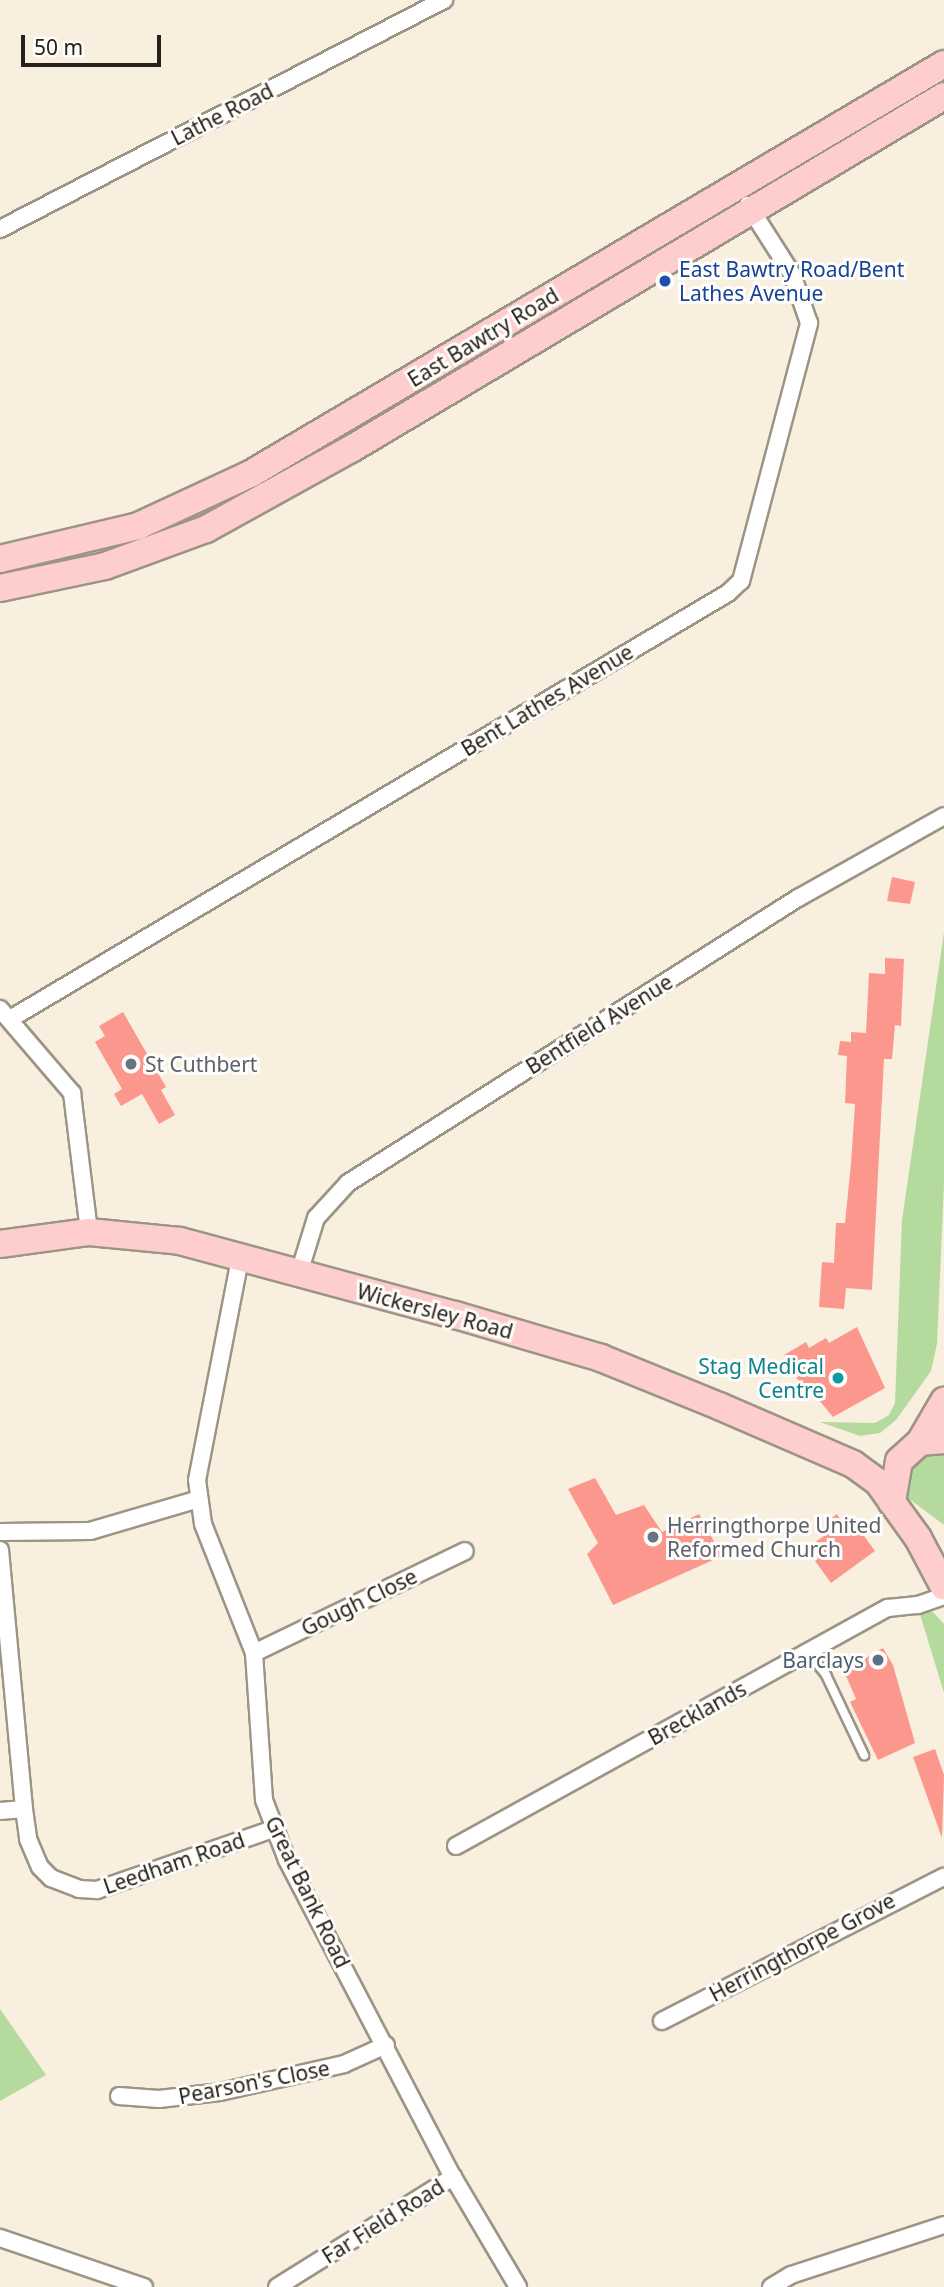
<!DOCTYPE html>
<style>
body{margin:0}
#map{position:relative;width:944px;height:2287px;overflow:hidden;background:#f8efdf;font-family:"Noto Sans",sans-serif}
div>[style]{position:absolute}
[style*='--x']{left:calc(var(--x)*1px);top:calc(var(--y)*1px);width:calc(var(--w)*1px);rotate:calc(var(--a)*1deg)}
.green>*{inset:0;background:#b5da9e}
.building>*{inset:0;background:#fc978d}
.roads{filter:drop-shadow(2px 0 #9c9485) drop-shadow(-2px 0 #9c9485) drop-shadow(0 2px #9c9485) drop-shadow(0 -2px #9c9485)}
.lane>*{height:8px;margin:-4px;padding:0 4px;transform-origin:4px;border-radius:4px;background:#fff}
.street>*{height:16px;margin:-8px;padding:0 8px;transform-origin:8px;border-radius:8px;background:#fff}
.primary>*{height:26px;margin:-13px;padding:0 13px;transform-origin:13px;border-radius:13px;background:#fdcecd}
.dots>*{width:19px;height:19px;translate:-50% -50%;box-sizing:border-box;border:4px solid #fffdfa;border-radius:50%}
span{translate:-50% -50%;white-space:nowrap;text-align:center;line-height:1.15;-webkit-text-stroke:6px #fffdfa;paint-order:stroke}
.street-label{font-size:21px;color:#25211c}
.transit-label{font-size:21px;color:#164399}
.left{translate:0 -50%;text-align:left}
.worship-label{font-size:21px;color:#5b616d}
.culture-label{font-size:21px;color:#0d838f}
.right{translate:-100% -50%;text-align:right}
.service-label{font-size:21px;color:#4e5e75}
.scale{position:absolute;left:21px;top:35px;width:140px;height:32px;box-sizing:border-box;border:4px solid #25211c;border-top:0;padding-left:9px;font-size:21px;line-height:24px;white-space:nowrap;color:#25211c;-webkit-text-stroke:5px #fffdfa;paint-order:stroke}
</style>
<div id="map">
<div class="green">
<div style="clip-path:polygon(944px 932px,944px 1184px,937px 1344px,931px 1371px,896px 1420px,880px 1433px,860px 1436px,820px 1422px,875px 1423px,889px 1415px,895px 1403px,902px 1220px)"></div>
<div style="clip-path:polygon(944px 1450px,944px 1525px,908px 1498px,905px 1489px,917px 1461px)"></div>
<div style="clip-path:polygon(919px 1611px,933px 1612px,944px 1624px,944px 1693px)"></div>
<div style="clip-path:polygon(0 2009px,46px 2075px,0 2101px)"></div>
</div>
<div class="building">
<div style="clip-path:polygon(892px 877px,915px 882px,910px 904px,887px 901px)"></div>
<div style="clip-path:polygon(885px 958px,904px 959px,901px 1026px,895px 1025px,892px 1059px,884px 1059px,872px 1290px,846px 1288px,844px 1309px,819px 1307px,822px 1262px,834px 1263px,836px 1223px,845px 1223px,851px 1164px,855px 1104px,845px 1103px,847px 1056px,838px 1055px,840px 1041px,851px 1042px,851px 1032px,866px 1033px,869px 973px,885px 974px)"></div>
<div style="clip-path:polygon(123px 1012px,166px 1087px,161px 1090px,175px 1115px,159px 1124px,142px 1094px,121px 1106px,114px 1094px,122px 1089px,95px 1042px,105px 1036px,99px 1026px)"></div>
<div style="clip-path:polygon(857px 1327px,885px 1388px,833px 1417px,809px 1388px,804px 1391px,784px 1355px,806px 1342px,809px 1348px,826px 1338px,829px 1343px)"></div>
<div style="clip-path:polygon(595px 1478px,616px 1515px,644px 1505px,662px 1532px,699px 1514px,722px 1556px,613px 1605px,587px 1554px,598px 1543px,568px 1489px)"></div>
<div style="clip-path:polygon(837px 1514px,843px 1524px,851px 1518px,875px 1551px,831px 1583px,815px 1561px,823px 1555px,814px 1543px,831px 1531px,825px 1523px)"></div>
<div style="clip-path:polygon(883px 1648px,893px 1665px,915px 1743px,878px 1760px,850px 1702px,856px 1699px,844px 1671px)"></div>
<div style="clip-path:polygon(935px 1749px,944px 1775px,942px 1838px,913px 1757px)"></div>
</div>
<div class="roads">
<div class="lane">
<div style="--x:807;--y:1652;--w:30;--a:50"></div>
<div style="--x:826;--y:1675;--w:89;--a:64.6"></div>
</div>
<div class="street">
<div style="--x:0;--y:229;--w:500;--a:-27.3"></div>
<div style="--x:0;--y:1009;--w:111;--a:49.4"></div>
<div style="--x:72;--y:1093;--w:140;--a:83"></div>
<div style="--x:10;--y:1019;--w:835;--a:-30.68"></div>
<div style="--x:728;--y:593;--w:18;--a:-43"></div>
<div style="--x:741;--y:581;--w:267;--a:-75.2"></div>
<div style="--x:809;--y:323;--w:52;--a:-109.1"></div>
<div style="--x:792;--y:274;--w:82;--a:-122.5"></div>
<div style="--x:240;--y:1259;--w:225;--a:101"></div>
<div style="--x:197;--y:1480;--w:44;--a:82.2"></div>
<div style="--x:203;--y:1524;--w:139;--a:68.4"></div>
<div style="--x:254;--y:1653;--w:147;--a:86.1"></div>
<div style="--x:264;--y:1800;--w:64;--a:69"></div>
<div style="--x:287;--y:1860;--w:358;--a:62.4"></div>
<div style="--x:453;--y:2177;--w:128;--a:59.4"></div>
<div style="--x:299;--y:1273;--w:58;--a:-72.8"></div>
<div style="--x:316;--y:1218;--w:47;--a:-47.6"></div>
<div style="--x:348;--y:1183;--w:533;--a:-32.35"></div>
<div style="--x:798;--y:898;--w:167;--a:-29.3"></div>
<div style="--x:0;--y:1532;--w:90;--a:-0.6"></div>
<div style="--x:90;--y:1531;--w:114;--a:-16.4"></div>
<div style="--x:0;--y:1550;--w:260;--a:84.7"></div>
<div style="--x:254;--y:1653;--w:234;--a:-25.8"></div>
<div style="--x:0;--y:1811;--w:24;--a:-5"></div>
<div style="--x:24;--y:1809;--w:30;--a:82"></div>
<div style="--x:28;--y:1839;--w:30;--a:67"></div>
<div style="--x:40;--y:1867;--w:16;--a:45"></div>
<div style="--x:51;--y:1878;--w:30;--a:21"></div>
<div style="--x:79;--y:1889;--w:18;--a:3"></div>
<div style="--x:97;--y:1890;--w:186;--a:-19.1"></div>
<div style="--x:456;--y:1846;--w:493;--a:-28.9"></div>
<div style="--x:888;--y:1608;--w:30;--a:-6"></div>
<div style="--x:918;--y:1605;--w:28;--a:-19"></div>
<div style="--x:662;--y:2021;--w:317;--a:-27.1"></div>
<div style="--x:119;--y:2096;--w:40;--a:4.3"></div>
<div style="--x:159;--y:2099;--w:61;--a:-6.5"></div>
<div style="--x:220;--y:2092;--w:127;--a:-12.7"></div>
<div style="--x:344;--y:2064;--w:46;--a:-24.3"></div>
<div style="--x:0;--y:2238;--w:152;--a:18.8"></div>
<div style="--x:277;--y:2287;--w:208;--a:-32"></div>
<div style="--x:771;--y:2287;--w:23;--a:-31"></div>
<div style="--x:791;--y:2275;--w:161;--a:-18.1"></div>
</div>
<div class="primary">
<div style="--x:0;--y:559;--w:142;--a:-13.4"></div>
<div style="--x:138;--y:526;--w:126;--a:-24.9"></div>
<div style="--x:252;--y:473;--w:804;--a:-30.58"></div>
<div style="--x:0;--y:588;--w:107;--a:-11.8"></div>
<div style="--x:105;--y:566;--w:108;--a:-20.1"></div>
<div style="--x:206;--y:529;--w:166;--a:-28.9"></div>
<div style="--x:351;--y:449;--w:690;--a:-30.76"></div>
<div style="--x:0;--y:1244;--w:90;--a:-7.7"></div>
<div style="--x:89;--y:1232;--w:91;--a:5.6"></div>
<div style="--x:180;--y:1241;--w:285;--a:15.1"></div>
<div style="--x:455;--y:1315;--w:152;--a:16.4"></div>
<div style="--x:601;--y:1358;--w:127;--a:22.1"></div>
<div style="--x:719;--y:1406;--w:146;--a:23.4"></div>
<div style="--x:853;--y:1464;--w:31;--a:36"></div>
<div style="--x:878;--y:1482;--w:24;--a:55"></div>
<div style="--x:944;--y:1440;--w:24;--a:175"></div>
<div style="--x:920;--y:1442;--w:28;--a:138"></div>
<div style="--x:899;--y:1461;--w:42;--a:99.7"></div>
<div style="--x:892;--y:1502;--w:44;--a:54.2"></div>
<div style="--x:918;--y:1538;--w:55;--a:62"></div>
<div style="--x:920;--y:1442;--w:48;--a:-59.7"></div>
</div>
</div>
<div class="dots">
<div style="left:665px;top:281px;background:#1a4fb4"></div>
<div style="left:131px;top:1064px;background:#6b7280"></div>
<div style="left:838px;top:1378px;background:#0f9aa8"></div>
<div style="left:653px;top:1537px;background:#6b7280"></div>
<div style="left:878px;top:1660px;background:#5c6f8a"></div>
</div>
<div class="street-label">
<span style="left:222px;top:114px;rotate:-27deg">Lathe Road</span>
<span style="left:483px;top:337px;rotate:-31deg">East Bawtry Road</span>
<span style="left:547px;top:700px;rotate:-31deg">Bent Lathes Avenue</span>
<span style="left:599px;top:1024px;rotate:-32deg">Bentfield Avenue</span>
<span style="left:435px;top:1311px;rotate:15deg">Wickersley Road</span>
<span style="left:359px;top:1602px;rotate:-26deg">Gough Close</span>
<span style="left:697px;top:1713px;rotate:-29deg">Brecklands</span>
<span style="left:174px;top:1863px;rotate:-19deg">Leedham Road</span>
<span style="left:308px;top:1892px;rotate:64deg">Great Bank Road</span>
<span style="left:802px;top:1947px;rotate:-28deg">Herringthorpe Grove</span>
<span style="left:254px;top:2082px;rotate:-11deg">Pearson's Close</span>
<span style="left:383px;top:2221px;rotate:-32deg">Far Field Road</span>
</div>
<div class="transit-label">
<span class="left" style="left:679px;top:281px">East Bawtry Road/Bent<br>Lathes Avenue</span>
</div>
<div class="worship-label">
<span class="left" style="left:145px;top:1064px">St Cuthbert</span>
<span class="left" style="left:667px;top:1537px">Herringthorpe United<br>Reformed Church</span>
</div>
<div class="culture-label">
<span class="right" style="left:824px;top:1378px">Stag Medical<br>Centre</span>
</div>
<div class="service-label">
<span class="right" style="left:864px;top:1660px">Barclays</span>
</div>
<div class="scale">50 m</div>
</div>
